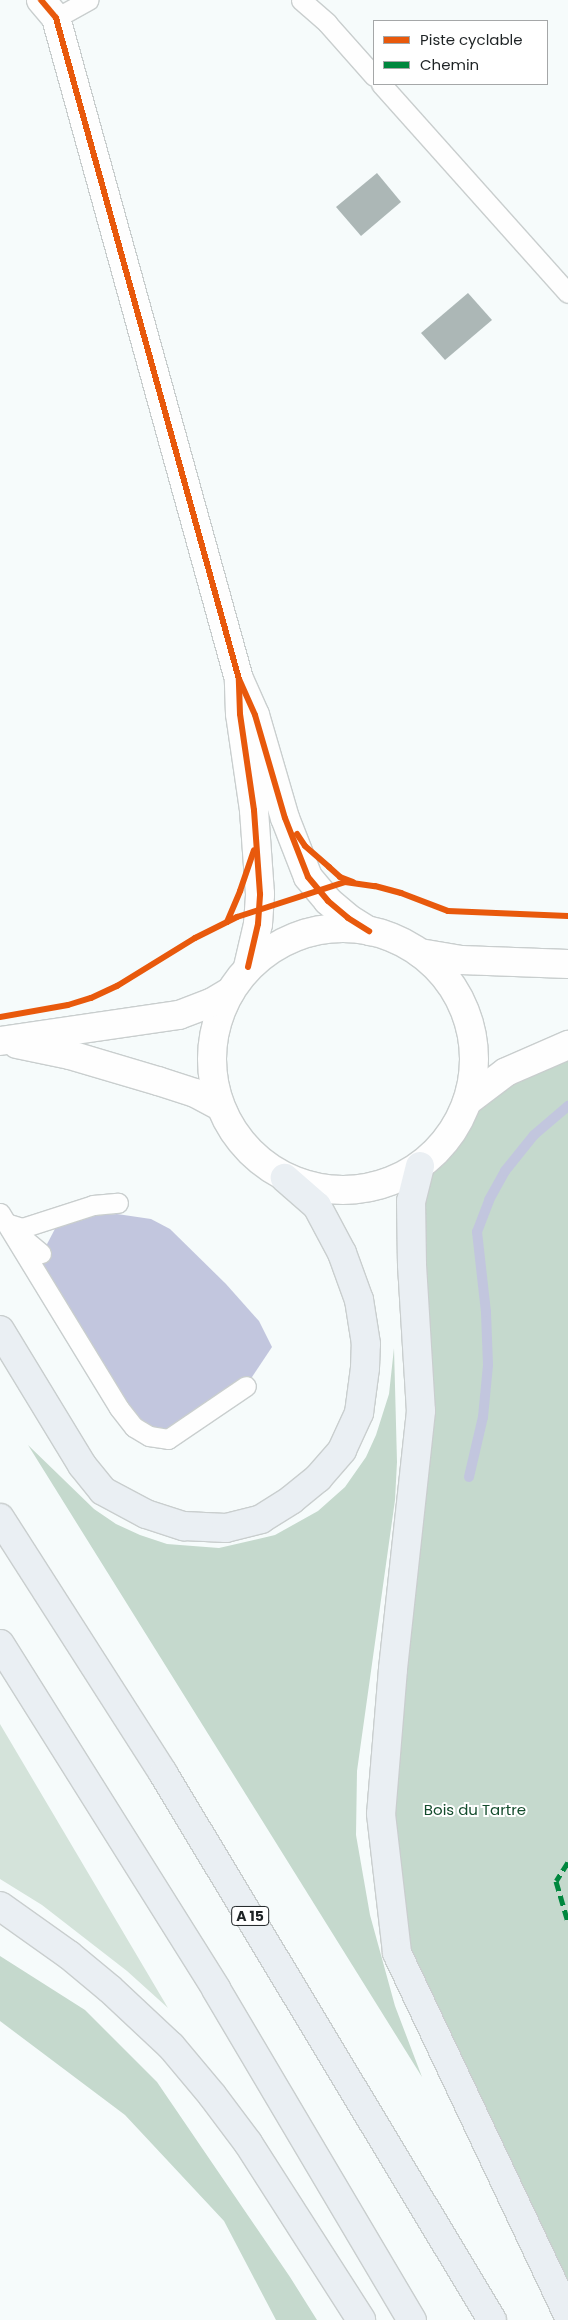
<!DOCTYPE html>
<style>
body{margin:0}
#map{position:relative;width:568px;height:2320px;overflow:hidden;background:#f6fbfb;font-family:Poppins,sans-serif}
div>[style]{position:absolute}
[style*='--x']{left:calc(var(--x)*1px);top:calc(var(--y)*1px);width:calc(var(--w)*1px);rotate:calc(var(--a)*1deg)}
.green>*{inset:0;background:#d4e3da}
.forest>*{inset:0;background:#c5d9cd}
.water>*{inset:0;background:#c2c6de}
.stream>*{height:10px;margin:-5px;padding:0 5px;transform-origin:5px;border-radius:5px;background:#c2c6de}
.building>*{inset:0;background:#acb7b6}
.roads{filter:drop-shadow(1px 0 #c9cece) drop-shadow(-1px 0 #c9cece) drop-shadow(0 1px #c9cece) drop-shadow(0 -1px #c9cece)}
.service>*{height:19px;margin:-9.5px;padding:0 9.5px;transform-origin:9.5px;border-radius:9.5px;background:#fefefe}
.minor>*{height:28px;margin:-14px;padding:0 14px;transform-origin:14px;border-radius:14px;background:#fefefe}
.secondary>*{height:28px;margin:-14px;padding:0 14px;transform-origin:14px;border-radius:14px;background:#fefefe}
.secondary>.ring{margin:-14px;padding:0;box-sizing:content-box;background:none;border:28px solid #fefefe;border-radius:50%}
.motorway>*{height:28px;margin:-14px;padding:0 14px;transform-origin:14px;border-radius:14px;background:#eaeff3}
.quiet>*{height:5px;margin-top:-2.5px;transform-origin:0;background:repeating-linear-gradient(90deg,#00873e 0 10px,transparent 0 15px)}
.cycleway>*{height:6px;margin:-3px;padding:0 3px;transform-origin:3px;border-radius:3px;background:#e8590c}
span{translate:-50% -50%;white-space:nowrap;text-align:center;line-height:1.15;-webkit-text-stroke:4px #fff;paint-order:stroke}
.shield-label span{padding:1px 4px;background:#fff;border:1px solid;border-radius:4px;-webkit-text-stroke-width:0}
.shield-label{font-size:14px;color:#1e2325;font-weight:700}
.park-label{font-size:15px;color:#144c2d}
.legend{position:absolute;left:373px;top:20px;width:175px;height:65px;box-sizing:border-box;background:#fff;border:1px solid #a5a7a8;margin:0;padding:6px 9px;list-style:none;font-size:15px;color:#1e2325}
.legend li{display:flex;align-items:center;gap:10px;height:25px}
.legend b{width:25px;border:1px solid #a5a7a8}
</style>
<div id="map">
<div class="green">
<div style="clip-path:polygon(0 1724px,168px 2008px,127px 1971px,42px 1905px,0 1879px)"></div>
</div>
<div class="forest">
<div style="clip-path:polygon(568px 1045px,568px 2315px,397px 1953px,381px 1814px,393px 1669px,422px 1170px,439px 1154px,454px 1135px,464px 1114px,473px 1083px)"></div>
<div style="clip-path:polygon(394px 1348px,397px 1462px,395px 1500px,357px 1771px,356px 1835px,370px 1915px,395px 2006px,422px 2077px,28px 1445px,94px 1509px,116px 1524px,140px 1535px,167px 1544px,219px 1548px,275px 1535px,318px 1511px,345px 1487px,366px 1457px,376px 1435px,389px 1394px)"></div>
<div style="clip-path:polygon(0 1956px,85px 2010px,157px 2082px,290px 2277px,317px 2320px,276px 2320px,224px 2221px,125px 2115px,0 2021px)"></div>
</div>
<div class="water">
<div style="clip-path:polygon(117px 1214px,151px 1219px,170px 1229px,226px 1284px,259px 1321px,272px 1347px,246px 1386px,168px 1439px,149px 1436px,34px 1269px,57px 1225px,88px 1216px)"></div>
</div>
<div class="stream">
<div style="--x:469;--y:1477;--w:62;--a:-76.9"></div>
<div style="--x:483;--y:1417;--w:52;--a:-84.5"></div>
<div style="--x:488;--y:1365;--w:53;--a:-92.2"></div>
<div style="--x:486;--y:1312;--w:81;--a:-96.4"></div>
<div style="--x:477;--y:1232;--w:34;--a:-69"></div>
<div style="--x:489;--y:1200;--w:33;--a:-61"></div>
<div style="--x:505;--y:1171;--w:46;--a:-51.1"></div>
<div style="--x:534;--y:1135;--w:45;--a:-40.5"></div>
</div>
<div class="building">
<div style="clip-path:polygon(377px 173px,401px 202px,361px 236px,336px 207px)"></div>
<div style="clip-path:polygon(468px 293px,492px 320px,445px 360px,421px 333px)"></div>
</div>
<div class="roads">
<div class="service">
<div style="--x:301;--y:0;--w:35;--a:41"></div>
<div style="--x:327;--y:23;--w:71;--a:48.4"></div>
<div style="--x:56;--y:18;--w:37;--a:-29"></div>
<div style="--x:381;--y:84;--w:280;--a:48.2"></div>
<div style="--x:0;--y:1213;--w:228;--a:58.6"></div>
<div style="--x:119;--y:1408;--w:24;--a:52"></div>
<div style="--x:134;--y:1427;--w:17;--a:31"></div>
<div style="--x:149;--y:1436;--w:19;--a:9"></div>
<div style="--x:168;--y:1439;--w:94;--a:-34.2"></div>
<div style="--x:6;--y:1223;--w:17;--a:17"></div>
<div style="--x:22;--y:1228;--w:75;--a:-17.9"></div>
<div style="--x:93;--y:1205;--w:25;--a:-5"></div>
<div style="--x:18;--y:1234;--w:30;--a:40"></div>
</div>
<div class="minor">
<div style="--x:41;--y:0;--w:23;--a:50"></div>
<div style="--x:56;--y:18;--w:686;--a:74.53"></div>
<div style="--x:248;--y:967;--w:44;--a:-76.9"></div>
<div style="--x:258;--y:924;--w:30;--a:-86"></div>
<div style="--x:260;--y:894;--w:84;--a:-94.1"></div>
<div style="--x:254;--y:810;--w:97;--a:-98.3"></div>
<div style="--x:240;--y:714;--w:35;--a:-92"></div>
<div style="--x:239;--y:679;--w:39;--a:66"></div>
<div style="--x:255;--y:715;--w:107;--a:73.8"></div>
<div style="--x:285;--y:818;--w:63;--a:68.7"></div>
<div style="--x:308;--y:877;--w:31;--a:50"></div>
<div style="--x:328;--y:901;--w:26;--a:40"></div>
<div style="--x:348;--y:918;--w:25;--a:32"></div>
</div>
<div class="secondary">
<div class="ring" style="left:212px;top:928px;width:234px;height:234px"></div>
<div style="--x:420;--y:953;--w:42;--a:9.7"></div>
<div style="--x:461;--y:960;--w:107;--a:2.1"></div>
<div style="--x:0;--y:1041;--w:181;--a:-8.3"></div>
<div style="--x:179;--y:1015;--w:34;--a:-21"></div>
<div style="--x:211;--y:1003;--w:23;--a:-31"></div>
<div style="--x:17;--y:1044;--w:54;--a:11.7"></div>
<div style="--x:70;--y:1055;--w:92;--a:16.5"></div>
<div style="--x:158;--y:1081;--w:39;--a:18"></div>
<div style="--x:195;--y:1093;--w:27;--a:28"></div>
<div style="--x:469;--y:1100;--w:46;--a:-37.1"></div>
<div style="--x:506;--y:1072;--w:68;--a:-23.5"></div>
</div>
<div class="motorway">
<div style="--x:420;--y:1166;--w:36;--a:104"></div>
<div style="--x:411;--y:1201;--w:64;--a:89.1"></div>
<div style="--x:412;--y:1265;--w:146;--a:86.5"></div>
<div style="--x:421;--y:1411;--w:260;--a:96.2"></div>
<div style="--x:393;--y:1669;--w:145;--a:94.7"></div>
<div style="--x:381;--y:1814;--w:140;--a:83.4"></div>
<div style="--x:397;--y:1953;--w:400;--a:64.7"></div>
<div style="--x:0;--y:1330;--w:158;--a:58.7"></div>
<div style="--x:82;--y:1465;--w:33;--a:51"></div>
<div style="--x:103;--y:1491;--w:49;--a:28.1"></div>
<div style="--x:146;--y:1514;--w:40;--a:18"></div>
<div style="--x:184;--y:1526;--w:42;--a:2.7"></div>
<div style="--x:226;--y:1528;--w:36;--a:-14"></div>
<div style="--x:261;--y:1519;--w:36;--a:-32"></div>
<div style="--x:291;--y:1500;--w:35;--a:-39"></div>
<div style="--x:318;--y:1478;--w:37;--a:-49"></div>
<div style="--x:342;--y:1450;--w:41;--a:-65.3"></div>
<div style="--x:359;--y:1413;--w:45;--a:-82.4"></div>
<div style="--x:365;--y:1368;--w:24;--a:-88"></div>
<div style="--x:366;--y:1344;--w:45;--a:-99"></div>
<div style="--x:359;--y:1300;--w:50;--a:-109.9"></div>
<div style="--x:342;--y:1253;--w:53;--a:-118"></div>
<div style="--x:317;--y:1206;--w:43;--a:-138.8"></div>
<div style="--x:0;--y:1518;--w:303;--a:57.4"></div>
<div style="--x:163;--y:1773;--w:638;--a:58.97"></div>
<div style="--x:0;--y:1644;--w:407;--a:57.9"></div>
<div style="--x:216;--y:1989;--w:385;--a:59.4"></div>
<div style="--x:0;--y:1906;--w:85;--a:35.4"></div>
<div style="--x:69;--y:1955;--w:53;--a:39.7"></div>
<div style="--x:110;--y:1989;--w:83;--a:43.1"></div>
<div style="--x:171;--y:2046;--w:64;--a:50.1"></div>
<div style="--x:212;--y:2095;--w:60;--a:53.1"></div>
<div style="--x:248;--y:2143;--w:210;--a:57.4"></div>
</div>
</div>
<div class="quiet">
<div style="--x:568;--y:1862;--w:22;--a:122"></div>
<div style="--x:556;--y:1881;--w:43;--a:73.7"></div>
</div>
<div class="cycleway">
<div style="--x:41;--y:0;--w:23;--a:50"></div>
<div style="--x:56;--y:18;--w:686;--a:74.53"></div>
<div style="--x:297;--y:834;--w:14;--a:56"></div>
<div style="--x:305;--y:846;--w:32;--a:41"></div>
<div style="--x:329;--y:867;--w:15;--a:42"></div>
<div style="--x:340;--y:877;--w:14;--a:21"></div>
<div style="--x:227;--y:922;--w:34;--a:-67"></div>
<div style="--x:240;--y:891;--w:43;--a:-71.1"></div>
<div style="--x:248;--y:967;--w:44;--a:-76.9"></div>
<div style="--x:258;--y:924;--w:30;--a:-86"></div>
<div style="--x:260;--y:894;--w:84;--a:-94.1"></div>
<div style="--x:254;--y:810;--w:97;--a:-98.3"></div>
<div style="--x:240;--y:714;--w:35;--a:-92"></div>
<div style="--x:239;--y:679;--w:39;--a:66"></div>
<div style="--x:255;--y:715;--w:107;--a:73.8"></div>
<div style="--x:285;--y:818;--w:63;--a:68.7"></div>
<div style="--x:308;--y:877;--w:31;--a:50"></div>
<div style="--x:328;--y:901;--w:26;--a:40"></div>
<div style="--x:348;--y:918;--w:25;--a:32"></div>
<div style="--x:0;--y:1017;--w:69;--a:-10"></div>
<div style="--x:68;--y:1005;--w:24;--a:-17"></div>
<div style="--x:91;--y:998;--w:29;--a:-25"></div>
<div style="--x:117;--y:986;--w:92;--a:-31.6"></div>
<div style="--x:195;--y:938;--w:47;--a:-26.6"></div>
<div style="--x:237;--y:917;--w:114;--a:-18"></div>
<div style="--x:345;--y:882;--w:30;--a:8"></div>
<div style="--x:375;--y:886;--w:27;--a:15"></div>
<div style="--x:401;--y:893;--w:50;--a:21"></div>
<div style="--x:448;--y:911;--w:120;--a:2.4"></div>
</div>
<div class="shield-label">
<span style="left:250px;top:1916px">A 15</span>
</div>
<div class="park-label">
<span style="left:475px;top:1810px">Bois du Tartre</span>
</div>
<ul class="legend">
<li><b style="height:6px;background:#e8590c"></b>Piste cyclable</li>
<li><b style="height:6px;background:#00873e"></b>Chemin</li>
</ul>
</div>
